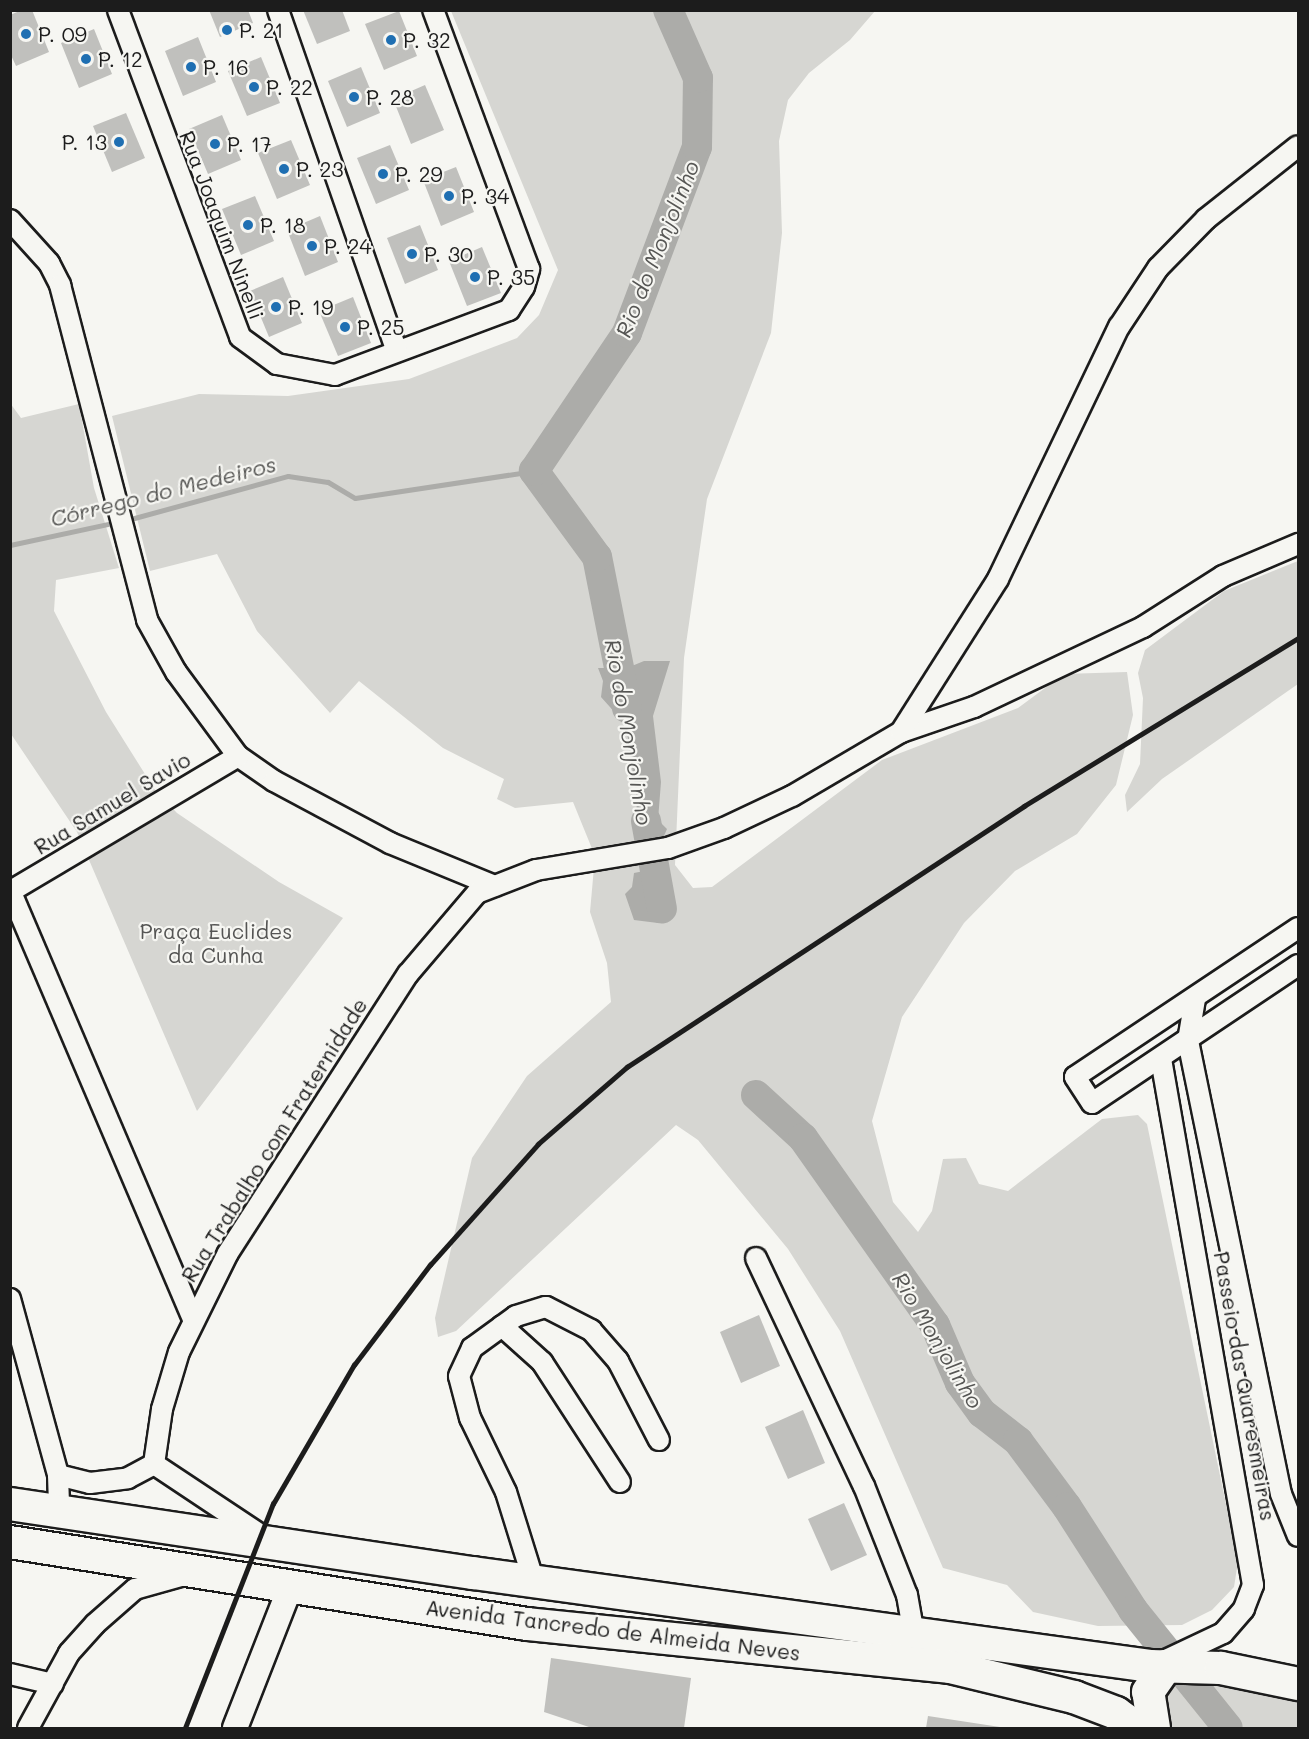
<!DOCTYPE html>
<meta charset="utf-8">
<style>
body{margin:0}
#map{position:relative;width:1309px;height:1739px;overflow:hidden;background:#f6f6f2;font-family:Mali,sans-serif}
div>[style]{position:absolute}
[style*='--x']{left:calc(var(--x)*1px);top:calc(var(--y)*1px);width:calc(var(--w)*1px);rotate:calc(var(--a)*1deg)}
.green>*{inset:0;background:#d6d6d2}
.water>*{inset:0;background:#acaca9}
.stream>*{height:5px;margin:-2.5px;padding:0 2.5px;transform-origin:2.5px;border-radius:2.5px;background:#acaca9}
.river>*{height:30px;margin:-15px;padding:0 15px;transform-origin:15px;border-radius:15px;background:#acaca9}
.building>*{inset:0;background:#c0c0bd}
.roads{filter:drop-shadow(2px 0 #1c1c1c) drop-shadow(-2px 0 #1c1c1c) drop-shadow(0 2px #1c1c1c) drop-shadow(0 -2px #1c1c1c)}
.minor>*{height:20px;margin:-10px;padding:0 10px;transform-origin:10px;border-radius:10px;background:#f6f6f2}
.tertiary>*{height:24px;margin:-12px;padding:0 12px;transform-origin:12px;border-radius:12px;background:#f6f6f2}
.primary>*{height:32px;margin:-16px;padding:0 16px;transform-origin:16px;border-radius:16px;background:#f6f6f2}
.rail>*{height:4.5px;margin:-2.25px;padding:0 2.25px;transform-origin:2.25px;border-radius:2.25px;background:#1c1c1c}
.dots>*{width:16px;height:16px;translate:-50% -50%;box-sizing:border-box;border:3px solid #f6f6f2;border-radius:50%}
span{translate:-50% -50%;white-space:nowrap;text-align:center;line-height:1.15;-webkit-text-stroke:4.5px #f6f6f2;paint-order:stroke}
.poi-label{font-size:21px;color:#1c1c1c}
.left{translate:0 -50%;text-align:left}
.right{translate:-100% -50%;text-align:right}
.street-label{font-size:21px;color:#1c1c1c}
.park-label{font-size:21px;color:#545453}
.water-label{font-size:22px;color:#565654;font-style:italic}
.frame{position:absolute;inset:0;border:12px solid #1c1c1c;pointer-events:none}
</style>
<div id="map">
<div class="green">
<div style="clip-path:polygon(451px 11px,875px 11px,850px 40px,809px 73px,788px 100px,779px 141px,782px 233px,771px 333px,707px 499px,684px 658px,675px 865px,693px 888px,712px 887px,882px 760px,1018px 708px,1064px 674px,1127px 672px,1133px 715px,1116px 785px,1077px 834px,1015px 871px,964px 923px,902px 1017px,872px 1121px,893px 1202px,918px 1232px,932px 1211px,943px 1159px,966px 1158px,979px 1184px,1008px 1191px,1102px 1119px,1138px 1115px,1147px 1124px,1238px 1562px,1234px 1587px,1212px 1610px,1182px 1625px,1098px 1626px,1033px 1612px,1007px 1585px,943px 1568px,840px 1331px,788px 1249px,698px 1140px,676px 1125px,456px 1331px,438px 1337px,435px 1318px,472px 1158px,527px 1076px,611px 1002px,607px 963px,590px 912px,595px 856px,573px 802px,515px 808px,497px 799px,504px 779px,443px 748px,359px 681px,330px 713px,257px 631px,217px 554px,150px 571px,112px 416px,199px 394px,288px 396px,409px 379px,517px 338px,539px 315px,558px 270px)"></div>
<div style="clip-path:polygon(10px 403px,21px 418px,79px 404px,94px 488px,119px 568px,56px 580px,54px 611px,106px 712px,155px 790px,177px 813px,279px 882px,343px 918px,197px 1111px,77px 832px,11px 734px)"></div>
<div style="clip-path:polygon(1298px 561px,1298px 684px,1162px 779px,1127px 812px,1125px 795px,1140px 764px,1143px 698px,1138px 673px,1145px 650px,1224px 591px)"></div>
<div style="clip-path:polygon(1157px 1675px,1298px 1684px,1298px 1728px,1154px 1728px)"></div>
</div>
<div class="water">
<div style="clip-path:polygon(644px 661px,670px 661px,653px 716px,661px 782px,658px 820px,667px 829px,660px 845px,643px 850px,635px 831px,637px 801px,626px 725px,601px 697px,603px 681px,598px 668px,627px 668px)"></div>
<div style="clip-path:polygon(649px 870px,669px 913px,658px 923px,634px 920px,625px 894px,632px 887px,634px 873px)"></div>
</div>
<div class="stream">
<div style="--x:127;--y:520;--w:167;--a:-15.3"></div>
<div style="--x:288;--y:476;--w:40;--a:8.5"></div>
<div style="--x:328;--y:482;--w:31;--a:31"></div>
<div style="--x:355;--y:498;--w:181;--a:-8.6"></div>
<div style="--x:10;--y:545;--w:109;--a:-12.1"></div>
</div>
<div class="river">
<div style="--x:627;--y:708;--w:154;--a:-101.2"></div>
<div style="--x:597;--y:557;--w:107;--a:-126.2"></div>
<div style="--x:534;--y:471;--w:166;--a:-56"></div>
<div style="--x:627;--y:333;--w:199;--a:-69.4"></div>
<div style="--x:697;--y:147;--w:69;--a:-89.2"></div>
<div style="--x:698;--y:78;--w:74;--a:-113.8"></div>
<div style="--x:646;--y:821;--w:89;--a:79.7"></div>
<div style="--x:756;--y:1095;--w:64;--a:42.5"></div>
<div style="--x:803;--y:1138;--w:229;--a:54.8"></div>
<div style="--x:935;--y:1325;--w:63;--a:66.7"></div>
<div style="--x:960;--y:1383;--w:37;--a:54"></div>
<div style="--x:982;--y:1413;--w:46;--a:37.9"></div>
<div style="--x:1018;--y:1441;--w:82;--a:53.4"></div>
<div style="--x:1067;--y:1507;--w:122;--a:57.3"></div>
<div style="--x:1133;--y:1610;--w:151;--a:51.2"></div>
</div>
<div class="building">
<div style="clip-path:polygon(22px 10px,32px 10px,49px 52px,16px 66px,10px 53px,10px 15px)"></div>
<div style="clip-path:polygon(209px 10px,248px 10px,253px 23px,220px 37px)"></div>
<div style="clip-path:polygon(303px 10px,342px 10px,350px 31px,317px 44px)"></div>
<div style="clip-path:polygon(399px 11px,417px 56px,384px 70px,365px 24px)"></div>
<div style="clip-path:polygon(94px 29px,112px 74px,79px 88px,61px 43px)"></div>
<div style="clip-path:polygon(198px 37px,216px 82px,183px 96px,165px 51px)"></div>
<div style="clip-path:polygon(261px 57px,280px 103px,247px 116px,228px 71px)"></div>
<div style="clip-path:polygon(361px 67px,380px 113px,347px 127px,328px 81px)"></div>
<div style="clip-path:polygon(425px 85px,444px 130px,411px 144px,393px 99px)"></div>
<div style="clip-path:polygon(126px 113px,145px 158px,112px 172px,93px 126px)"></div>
<div style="clip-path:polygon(222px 115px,241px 160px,208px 174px,189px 129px)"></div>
<div style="clip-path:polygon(291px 140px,310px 185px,277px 199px,258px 153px)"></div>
<div style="clip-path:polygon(390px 145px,409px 190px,376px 204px,357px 158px)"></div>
<div style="clip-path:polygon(456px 167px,474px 212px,441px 226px,423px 180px)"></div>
<div style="clip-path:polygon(255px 196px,274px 241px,241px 255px,222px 209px)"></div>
<div style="clip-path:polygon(320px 216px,338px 262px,305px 276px,287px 230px)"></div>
<div style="clip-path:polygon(420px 225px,438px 270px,405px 284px,387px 238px)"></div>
<div style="clip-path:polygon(482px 247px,501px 293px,467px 306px,449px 261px)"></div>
<div style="clip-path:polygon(283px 277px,302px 323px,269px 337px,250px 291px)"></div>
<div style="clip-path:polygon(353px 297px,371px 343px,338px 356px,319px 311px)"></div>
<div style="clip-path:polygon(759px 1315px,780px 1366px,741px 1383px,720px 1332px)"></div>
<div style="clip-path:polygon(803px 1410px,825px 1463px,788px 1479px,765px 1427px)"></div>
<div style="clip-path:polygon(844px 1503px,867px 1555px,831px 1571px,808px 1519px)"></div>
<div style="clip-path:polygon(551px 1658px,691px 1678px,684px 1728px,592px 1728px,544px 1712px)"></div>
<div style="clip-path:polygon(928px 1716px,1000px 1727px,1000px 1728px,926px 1728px)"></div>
</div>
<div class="roads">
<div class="minor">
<div style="--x:118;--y:10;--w:349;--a:69.5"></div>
<div style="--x:240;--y:337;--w:46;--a:36.1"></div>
<div style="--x:277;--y:364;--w:59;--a:10.7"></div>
<div style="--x:335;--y:375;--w:186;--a:-20.5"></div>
<div style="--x:509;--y:310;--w:27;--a:-57"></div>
<div style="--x:524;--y:287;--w:19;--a:-74"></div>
<div style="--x:529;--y:269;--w:276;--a:-110.3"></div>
<div style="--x:278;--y:10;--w:361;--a:70.8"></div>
<div style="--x:10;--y:220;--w:58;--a:47.8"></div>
<div style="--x:49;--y:263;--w:25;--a:63"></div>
<div style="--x:60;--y:285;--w:346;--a:75.4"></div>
<div style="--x:147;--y:620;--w:60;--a:60.9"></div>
<div style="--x:176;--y:672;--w:104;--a:53.6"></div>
<div style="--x:238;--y:756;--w:44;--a:34.8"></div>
<div style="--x:274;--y:781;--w:132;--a:28.1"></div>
<div style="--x:390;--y:843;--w:113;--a:22.3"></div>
<div style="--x:901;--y:732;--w:77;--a:-18.9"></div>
<div style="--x:974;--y:707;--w:187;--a:-25.3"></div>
<div style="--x:1143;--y:627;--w:95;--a:-32.5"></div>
<div style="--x:1223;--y:576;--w:82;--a:-23.1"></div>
<div style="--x:10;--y:890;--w:466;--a:66.9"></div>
<div style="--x:11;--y:891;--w:264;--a:-30.7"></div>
<div style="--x:1298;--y:928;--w:268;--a:146.3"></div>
<div style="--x:1075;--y:1077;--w:31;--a:57"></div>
<div style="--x:1092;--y:1103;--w:248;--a:-33.8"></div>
<div style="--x:1195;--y:999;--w:43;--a:99.5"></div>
<div style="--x:1188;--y:1041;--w:462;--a:78.4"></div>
<div style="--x:1281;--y:1494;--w:45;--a:68"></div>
<div style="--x:1161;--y:1059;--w:534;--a:80.08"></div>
<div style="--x:1253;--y:1585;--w:26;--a:111"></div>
<div style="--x:1244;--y:1609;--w:32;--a:131"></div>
<div style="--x:1223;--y:1633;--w:65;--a:154.6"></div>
<div style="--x:756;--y:1258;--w:252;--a:64.7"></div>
<div style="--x:864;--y:1486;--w:117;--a:68.5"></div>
<div style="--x:907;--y:1595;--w:39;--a:80"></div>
<div style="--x:10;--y:1299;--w:182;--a:74.7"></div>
<div style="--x:58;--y:1475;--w:36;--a:88"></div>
<div style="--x:502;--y:1326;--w:54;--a:42"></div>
<div style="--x:542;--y:1362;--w:143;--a:57"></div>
<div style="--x:154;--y:1464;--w:56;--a:-81.7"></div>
<div style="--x:162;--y:1409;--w:59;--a:-73.4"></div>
<div style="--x:179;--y:1352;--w:110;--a:-63.7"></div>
<div style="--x:228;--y:1253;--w:332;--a:-57.2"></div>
<div style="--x:408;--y:974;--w:106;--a:-49.6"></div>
<div style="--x:477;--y:893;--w:63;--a:-21.3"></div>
<div style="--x:536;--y:870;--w:134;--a:-9.5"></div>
<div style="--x:668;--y:848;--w:59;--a:-19.7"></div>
<div style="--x:724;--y:828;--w:75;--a:-25.2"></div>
<div style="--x:792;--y:796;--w:126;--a:-30.4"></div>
<div style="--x:901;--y:732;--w:181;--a:-57.6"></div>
<div style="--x:998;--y:579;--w:280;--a:-64.4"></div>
<div style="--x:1119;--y:327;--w:71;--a:-56.5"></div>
<div style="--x:1158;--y:268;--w:69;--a:-45.6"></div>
<div style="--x:1206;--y:219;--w:117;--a:-38.4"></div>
<div style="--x:154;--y:1464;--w:132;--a:33.6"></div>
<div style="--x:58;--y:1475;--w:33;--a:14"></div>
<div style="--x:90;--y:1483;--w:38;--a:-7"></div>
<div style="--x:128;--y:1478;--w:30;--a:-28"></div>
<div style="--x:534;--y:1582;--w:94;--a:-107.3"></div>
<div style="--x:506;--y:1492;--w:82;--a:-115.9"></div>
<div style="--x:470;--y:1418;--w:43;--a:-104.7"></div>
<div style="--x:459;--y:1376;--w:31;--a:-65"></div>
<div style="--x:472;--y:1348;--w:54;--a:-36"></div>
<div style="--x:516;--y:1316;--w:31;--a:-17"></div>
<div style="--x:546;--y:1307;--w:51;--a:27.1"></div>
<div style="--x:591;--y:1330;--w:41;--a:48.9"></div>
<div style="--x:618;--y:1361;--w:89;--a:62.6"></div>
<div style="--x:10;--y:1674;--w:44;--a:13.1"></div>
<div style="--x:28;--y:1728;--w:85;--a:-61.3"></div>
<div style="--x:69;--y:1653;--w:39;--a:-48"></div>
<div style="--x:95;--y:1624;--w:53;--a:-41.2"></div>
<div style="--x:135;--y:1589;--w:51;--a:-15.9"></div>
</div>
<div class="tertiary">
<div style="--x:235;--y:1728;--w:154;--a:-68.6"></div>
</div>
<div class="primary">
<div style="--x:10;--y:1504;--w:468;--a:8.5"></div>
<div style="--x:473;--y:1573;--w:683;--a:7.82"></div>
<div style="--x:1150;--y:1666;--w:71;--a:1.6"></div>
<div style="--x:1221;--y:1668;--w:79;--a:11.7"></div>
<div style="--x:10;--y:1542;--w:523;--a:9.01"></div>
<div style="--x:527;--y:1624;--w:425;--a:5.8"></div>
<div style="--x:950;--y:1667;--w:128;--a:13.6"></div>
<div style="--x:1074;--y:1697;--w:45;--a:20.9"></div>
<div style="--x:1116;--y:1713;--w:26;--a:36"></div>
<div style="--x:1154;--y:1728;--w:36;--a:-99"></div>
<div style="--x:1148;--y:1692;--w:32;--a:-55"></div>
</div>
</div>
<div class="rail">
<div style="--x:185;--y:1728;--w:241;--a:-68.6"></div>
<div style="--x:273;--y:1504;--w:161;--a:-59.8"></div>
<div style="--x:354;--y:1365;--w:126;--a:-52.8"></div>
<div style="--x:430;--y:1265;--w:162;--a:-48.2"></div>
<div style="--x:538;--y:1144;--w:118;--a:-40.9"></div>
<div style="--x:627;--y:1067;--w:475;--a:-33.3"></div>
<div style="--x:1024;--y:806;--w:321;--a:-31.5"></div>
</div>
<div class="dots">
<div style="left:227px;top:30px;background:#1f6fb2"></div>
<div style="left:26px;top:34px;background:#1f6fb2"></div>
<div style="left:391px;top:40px;background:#1f6fb2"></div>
<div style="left:86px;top:59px;background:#1f6fb2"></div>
<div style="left:191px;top:67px;background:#1f6fb2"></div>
<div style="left:254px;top:87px;background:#1f6fb2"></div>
<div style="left:354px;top:97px;background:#1f6fb2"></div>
<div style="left:119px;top:142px;background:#1f6fb2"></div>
<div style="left:215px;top:144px;background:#1f6fb2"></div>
<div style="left:284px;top:169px;background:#1f6fb2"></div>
<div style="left:383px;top:174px;background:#1f6fb2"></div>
<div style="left:449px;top:196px;background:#1f6fb2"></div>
<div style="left:248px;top:225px;background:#1f6fb2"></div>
<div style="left:312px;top:246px;background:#1f6fb2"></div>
<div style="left:412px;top:254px;background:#1f6fb2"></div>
<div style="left:475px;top:277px;background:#1f6fb2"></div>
<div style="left:276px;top:307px;background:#1f6fb2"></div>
<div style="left:345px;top:327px;background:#1f6fb2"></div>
</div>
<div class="poi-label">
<span class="left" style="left:239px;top:30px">P. 21</span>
<span class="left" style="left:38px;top:34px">P. 09</span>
<span class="left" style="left:403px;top:40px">P. 32</span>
<span class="left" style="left:98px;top:59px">P. 12</span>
<span class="left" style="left:203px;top:67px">P. 16</span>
<span class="left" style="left:266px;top:87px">P. 22</span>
<span class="left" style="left:366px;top:97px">P. 28</span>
<span class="right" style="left:107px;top:142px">P. 13</span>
<span class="left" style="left:227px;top:144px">P. 17</span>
<span class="left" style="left:296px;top:169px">P. 23</span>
<span class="left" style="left:395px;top:174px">P. 29</span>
<span class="left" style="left:461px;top:196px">P. 34</span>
<span class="left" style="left:260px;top:225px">P. 18</span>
<span class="left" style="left:324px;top:246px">P. 24</span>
<span class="left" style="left:424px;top:254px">P. 30</span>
<span class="left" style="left:487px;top:277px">P. 35</span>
<span class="left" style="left:288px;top:307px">P. 19</span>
<span class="left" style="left:357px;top:327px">P. 25</span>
</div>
<div class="street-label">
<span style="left:222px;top:225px;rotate:69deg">Rua Joaquim Ninelli</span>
<span style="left:112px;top:803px;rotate:-31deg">Rua Samuel Savio</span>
<span style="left:274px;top:1140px;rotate:-58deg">Rua Trabalho com Fraternidade</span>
<span style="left:1245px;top:1386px;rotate:80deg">Passeio das Quaresmeiras</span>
<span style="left:613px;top:1630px;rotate:7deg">Avenida Tancredo de Almeida Neves</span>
</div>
<div class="park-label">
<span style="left:216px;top:943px">Praça Euclides<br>da Cunha</span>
</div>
<div class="water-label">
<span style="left:657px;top:249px;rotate:-68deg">Rio do Monjolinho</span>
<span style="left:163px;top:491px;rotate:-14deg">Córrego do Medeiros</span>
<span style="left:629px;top:732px;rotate:80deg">Rio do Monjolinho</span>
<span style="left:938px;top:1340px;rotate:59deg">Rio Monjolinho</span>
</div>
<div class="frame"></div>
</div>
